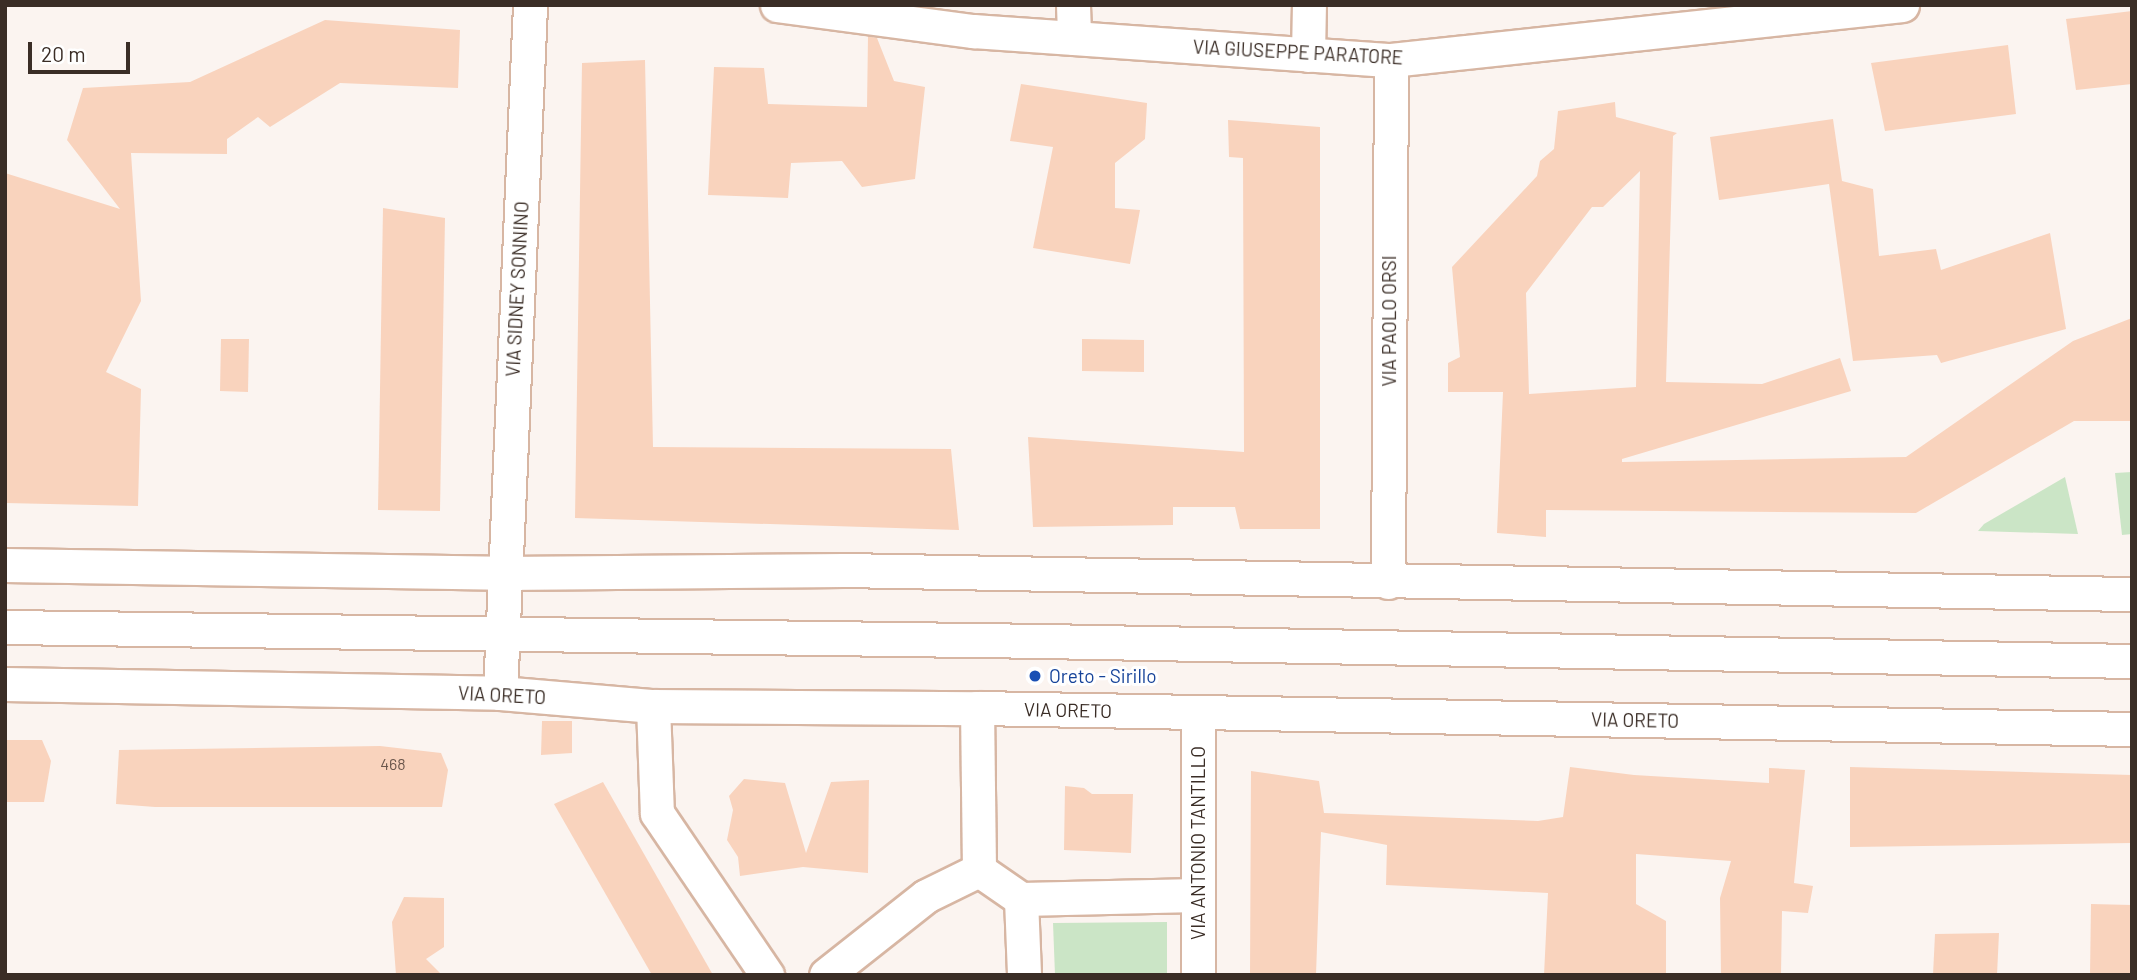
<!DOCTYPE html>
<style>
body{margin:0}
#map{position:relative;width:2137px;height:980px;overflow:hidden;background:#fbf4f0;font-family:Barlow,sans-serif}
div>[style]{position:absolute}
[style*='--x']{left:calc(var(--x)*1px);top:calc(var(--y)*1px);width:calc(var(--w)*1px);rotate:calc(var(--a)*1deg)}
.green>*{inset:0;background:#cbe5c6}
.building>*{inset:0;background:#f9d3bd}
.roads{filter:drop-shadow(2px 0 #d7b6a3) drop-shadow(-2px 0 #d7b6a3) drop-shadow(0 2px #d7b6a3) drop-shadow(0 -2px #d7b6a3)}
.minor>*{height:33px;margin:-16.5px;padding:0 16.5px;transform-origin:16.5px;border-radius:16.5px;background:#fff}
.dots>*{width:19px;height:19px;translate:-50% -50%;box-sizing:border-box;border:4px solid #fff;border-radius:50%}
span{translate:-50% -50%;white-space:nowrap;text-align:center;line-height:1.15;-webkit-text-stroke:6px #fff;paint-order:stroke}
.number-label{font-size:16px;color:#6a564c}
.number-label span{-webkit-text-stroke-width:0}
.street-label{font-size:19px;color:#3a2d26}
.transit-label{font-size:19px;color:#164399}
.left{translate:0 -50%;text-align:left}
.frame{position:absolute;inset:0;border:7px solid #3a2d26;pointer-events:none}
.scale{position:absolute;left:28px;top:42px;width:102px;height:32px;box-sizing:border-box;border:4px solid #3a2d26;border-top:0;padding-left:9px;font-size:21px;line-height:24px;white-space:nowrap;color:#3a2d26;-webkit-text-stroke:5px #fff;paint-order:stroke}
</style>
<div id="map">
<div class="green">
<div style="clip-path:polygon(2132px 472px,2132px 534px,2122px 535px,2115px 473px)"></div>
<div style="clip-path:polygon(2065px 477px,2078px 534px,1978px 531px,1984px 524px)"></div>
<div style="clip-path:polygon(1167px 922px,1167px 975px,1055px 975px,1053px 923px)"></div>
</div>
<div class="building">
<div style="clip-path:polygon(2132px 11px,2132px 84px,2076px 90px,2066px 19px)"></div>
<div style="clip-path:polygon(325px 20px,460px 30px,458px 88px,340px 83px,270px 127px,258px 117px,227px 139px,227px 154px,131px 153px,141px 301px,106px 372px,141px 389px,138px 506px,5px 503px,5px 173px,120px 209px,67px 140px,83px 88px,190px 82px)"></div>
<div style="clip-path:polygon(868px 36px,877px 38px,894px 81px,925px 87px,915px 179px,862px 187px,842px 161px,791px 163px,788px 198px,708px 195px,714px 67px,764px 68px,768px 104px,867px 107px)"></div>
<div style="clip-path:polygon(2008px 45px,2016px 114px,1885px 131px,1871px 63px)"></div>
<div style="clip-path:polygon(645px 60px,653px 447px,951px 449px,959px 530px,575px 518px,582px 63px)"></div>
<div style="clip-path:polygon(1021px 84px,1147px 103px,1145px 139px,1115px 163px,1115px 208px,1140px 210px,1130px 264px,1033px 248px,1053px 147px,1010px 141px)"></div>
<div style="clip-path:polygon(evenodd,1615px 102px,1616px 117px,1677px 133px,1673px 136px,1666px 382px,1762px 384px,1840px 358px,1851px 391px,1622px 459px,1622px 462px,1906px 457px,2073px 341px,2132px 318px,2132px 421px,2074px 421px,1916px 513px,1546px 510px,1546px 537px,1497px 533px,1503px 392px,1448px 392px,1448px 363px,1460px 357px,1452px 267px,1537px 176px,1540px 161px,1554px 149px,1558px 111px,1615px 102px,1640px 171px,1636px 387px,1529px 394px,1526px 293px,1592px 207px,1603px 207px,1640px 171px)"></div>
<div style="clip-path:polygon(1833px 119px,1842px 181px,1873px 189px,1879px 256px,1936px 249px,1941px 270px,2050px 233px,2066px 329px,1941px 363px,1937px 355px,1853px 361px,1829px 184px,1719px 200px,1710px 137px)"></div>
<div style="clip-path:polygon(1228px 120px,1320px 127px,1320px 529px,1240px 529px,1235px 507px,1173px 507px,1173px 525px,1033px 527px,1028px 437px,1244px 452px,1243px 158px,1229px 157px)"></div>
<div style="clip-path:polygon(383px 208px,445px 218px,440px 511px,378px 510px)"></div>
<div style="clip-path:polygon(221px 339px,249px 339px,248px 392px,220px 391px)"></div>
<div style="clip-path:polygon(1082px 339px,1144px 340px,1144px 372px,1082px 371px)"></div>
<div style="clip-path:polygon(542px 721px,572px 721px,572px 753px,541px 755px)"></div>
<div style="clip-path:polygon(5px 740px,42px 740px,51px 761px,44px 802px,5px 802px)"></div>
<div style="clip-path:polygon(380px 746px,441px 753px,448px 770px,442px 807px,155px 807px,116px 804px,119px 750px)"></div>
<div style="clip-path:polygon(1570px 767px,1634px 775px,1769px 783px,1769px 768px,1805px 770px,1794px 883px,1813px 886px,1808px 913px,1782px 911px,1781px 975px,1721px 975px,1720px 898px,1731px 861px,1636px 854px,1636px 904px,1666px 921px,1666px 975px,1544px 975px,1548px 893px,1386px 885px,1387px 845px,1321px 832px,1316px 975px,1250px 975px,1251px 771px,1319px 781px,1324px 813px,1538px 821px,1563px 817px)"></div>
<div style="clip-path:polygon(1850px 767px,2132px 775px,2132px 843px,1850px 847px)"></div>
<div style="clip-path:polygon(744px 779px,785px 783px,806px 853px,831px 782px,869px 780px,868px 873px,803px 867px,740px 876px,738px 857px,727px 840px,733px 810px,729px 796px)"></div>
<div style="clip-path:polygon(603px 782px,713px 975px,652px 975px,554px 804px)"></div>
<div style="clip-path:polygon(1065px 786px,1084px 788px,1092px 794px,1133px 794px,1131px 853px,1064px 850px)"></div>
<div style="clip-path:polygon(404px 897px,444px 898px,444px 947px,426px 959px,442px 975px,396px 975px,392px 922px)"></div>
<div style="clip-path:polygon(2091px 904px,2132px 905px,2132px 975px,2090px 975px)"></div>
<div style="clip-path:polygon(1999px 933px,1997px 975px,1933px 975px,1935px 934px)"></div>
</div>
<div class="roads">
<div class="minor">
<div style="--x:777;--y:5;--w:198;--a:7.6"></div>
<div style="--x:973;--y:31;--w:419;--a:4"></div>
<div style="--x:1391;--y:60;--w:514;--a:-6.14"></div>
<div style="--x:1073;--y:5;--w:33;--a:88"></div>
<div style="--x:1308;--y:55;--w:50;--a:-88.9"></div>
<div style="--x:5;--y:565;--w:499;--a:0.9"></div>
<div style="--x:504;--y:573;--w:339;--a:-0.5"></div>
<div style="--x:843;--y:570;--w:1289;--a:1.07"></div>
<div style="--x:1388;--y:582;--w:522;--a:-89.67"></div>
<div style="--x:5;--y:627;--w:1036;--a:0.77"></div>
<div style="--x:1041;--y:641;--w:1091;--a:1.05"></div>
<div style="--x:5;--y:684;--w:495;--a:1"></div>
<div style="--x:500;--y:693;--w:154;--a:4.9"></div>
<div style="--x:653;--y:706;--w:324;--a:0.4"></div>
<div style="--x:977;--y:708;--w:1155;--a:1.04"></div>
<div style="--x:500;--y:693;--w:689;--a:-87.5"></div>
<div style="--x:653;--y:706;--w:107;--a:87.9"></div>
<div style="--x:657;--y:813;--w:196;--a:55.8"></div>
<div style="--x:979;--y:870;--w:51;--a:34.6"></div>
<div style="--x:1021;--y:899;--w:76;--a:87.7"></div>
<div style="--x:1021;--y:899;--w:176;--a:-1.3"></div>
<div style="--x:826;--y:975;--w:127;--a:-38.3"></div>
<div style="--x:926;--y:896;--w:59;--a:-26.1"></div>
<div style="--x:979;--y:870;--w:162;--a:-90.7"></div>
<div style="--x:1198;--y:975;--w:263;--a:-90"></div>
</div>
</div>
<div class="dots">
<div style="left:1035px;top:676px;background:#1a4fb4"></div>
</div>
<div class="number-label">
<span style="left:393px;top:764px">468</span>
</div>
<div class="street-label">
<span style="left:1298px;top:52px;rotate:3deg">VIA GIUSEPPE PARATORE</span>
<span style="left:517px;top:289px;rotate:-87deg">VIA SIDNEY SONNINO</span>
<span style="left:1389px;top:321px;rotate:-90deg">VIA PAOLO ORSI</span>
<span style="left:502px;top:695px;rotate:3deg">VIA ORETO</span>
<span style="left:1068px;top:710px;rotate:1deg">VIA ORETO</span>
<span style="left:1635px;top:720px;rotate:1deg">VIA ORETO</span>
<span style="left:1198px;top:843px;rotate:-90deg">VIA ANTONIO TANTILLO</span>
</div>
<div class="transit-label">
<span class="left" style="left:1049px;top:676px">Oreto - Sirillo</span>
</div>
<div class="frame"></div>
<div class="scale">20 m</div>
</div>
